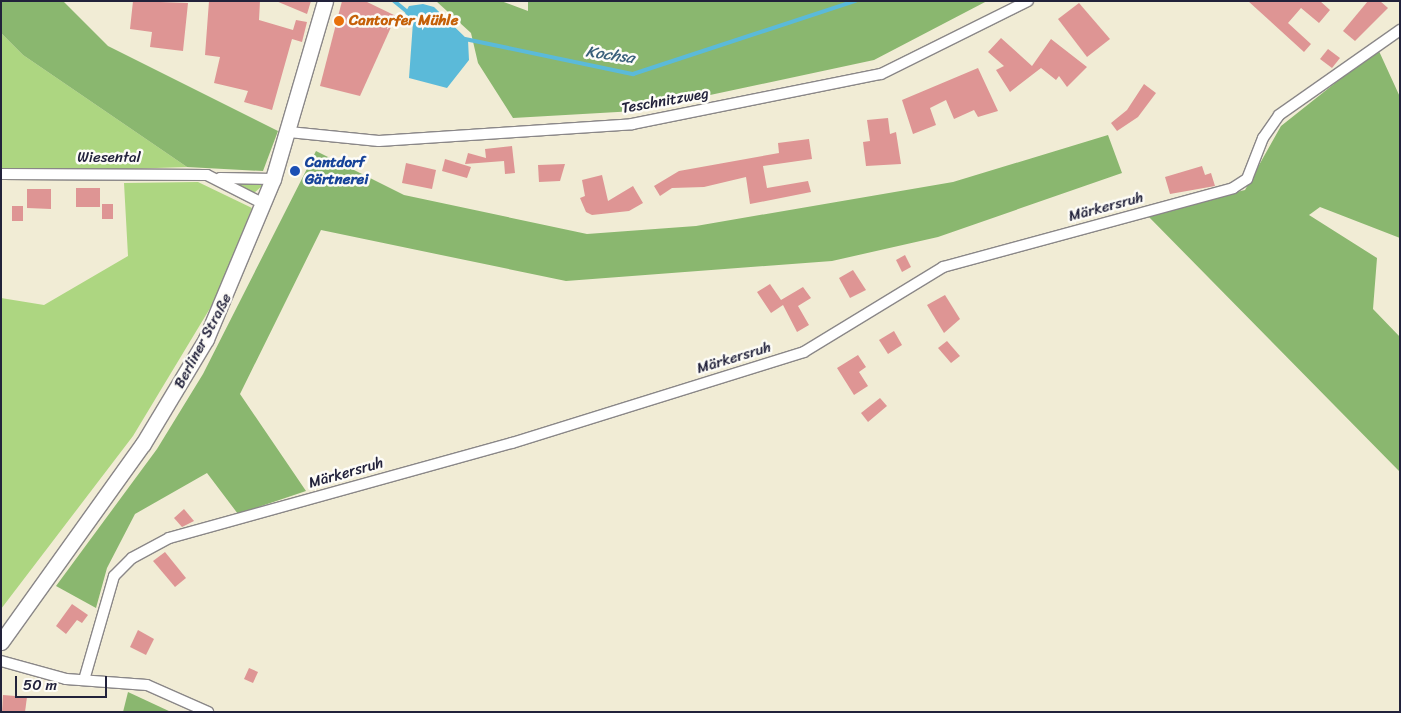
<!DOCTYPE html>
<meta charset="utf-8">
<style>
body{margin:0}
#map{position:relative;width:1401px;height:713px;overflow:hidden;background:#f1ecd5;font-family:Sriracha,sans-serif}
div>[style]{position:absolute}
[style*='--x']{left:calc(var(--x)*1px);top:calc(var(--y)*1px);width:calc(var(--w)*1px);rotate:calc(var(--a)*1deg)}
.green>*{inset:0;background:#add681}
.forest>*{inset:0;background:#8ab76f}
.water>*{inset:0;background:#5bbad9}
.stream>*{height:4px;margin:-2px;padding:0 2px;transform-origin:2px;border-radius:2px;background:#5bbad9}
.building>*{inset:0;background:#de9594}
.roads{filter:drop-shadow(1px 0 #8a8788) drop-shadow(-1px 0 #8a8788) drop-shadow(0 1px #8a8788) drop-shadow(0 -1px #8a8788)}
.street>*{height:10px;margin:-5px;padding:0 5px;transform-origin:5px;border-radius:5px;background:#fff}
.secondary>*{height:15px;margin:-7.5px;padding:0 7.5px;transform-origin:7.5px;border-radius:7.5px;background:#fff}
.dots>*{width:14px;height:14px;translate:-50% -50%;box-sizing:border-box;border:2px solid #fdfcf7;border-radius:50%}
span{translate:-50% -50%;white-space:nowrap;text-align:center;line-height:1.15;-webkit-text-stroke:5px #fdfcf7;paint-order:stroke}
.food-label{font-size:15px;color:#c56008;font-weight:700}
.left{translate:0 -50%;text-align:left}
.street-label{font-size:15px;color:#22223b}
.transit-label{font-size:15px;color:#164399;font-weight:700}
.water-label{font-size:16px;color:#395f7a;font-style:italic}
.frame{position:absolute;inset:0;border:2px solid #22223b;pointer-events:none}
.scale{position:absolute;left:15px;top:676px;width:92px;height:22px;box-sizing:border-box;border:2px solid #22223b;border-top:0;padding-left:6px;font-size:15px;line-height:18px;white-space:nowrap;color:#22223b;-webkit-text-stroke:4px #fdfcf7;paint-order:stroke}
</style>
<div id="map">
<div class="green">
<div style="clip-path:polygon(1px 33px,23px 55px,187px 167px,1px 173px)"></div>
<div style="clip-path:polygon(234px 181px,260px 183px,262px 186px,254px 193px,234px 185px)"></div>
<div style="clip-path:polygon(198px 182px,252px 208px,215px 300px,133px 436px,1px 609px,1px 298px,44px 305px,128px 256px,124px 183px)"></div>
</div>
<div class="forest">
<div style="clip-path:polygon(1px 1px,63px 1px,108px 46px,278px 131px,263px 171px,187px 167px,23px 55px,1px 33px)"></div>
<div style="clip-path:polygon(436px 1px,501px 1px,528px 11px,528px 1px,987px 1px,874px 60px,635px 111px,513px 118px,478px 63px,471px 33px)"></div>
<div style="clip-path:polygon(1378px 49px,1400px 97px,1400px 238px,1320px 207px,1309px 215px,1377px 258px,1373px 309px,1400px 337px,1400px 472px,1146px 214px,1245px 190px,1281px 126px)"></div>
<div style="clip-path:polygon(1108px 135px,1122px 173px,938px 237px,832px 261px,566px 281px,321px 230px,240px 394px,306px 491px,238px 514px,207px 473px,135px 514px,107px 568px,96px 608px,56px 586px,157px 449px,203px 374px,316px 151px,404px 195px,587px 234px,696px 226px,953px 182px)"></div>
<div style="clip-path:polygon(128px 692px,171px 712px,123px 712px)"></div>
</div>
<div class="water">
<div style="clip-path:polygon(423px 4px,434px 7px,468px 40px,469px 60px,447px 88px,409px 78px,413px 22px,405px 13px,409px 6px)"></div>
</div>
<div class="stream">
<div style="--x:394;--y:1;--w:19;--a:39"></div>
<div style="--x:465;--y:39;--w:172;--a:11.8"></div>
<div style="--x:633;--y:74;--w:234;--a:-18.2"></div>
</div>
<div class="building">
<div style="clip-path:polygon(133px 1px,188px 3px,183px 51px,150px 47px,152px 32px,130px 29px)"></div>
<div style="clip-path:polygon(209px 1px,260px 1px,259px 20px,293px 30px,296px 20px,307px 22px,302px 42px,292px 39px,272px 110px,244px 102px,248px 91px,214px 83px,220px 57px,205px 55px)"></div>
<div style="clip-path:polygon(276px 1px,311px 1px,307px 14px)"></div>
<div style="clip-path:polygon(342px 1px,365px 1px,396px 16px,360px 96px,320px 86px)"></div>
<div style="clip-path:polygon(1248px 1px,1320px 1px,1330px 10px,1319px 23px,1301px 8px,1288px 23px,1311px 44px,1304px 52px)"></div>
<div style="clip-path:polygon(1368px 1px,1380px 1px,1388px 8px,1355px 41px,1343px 31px)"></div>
<div style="clip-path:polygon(1079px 3px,1110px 39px,1087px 57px,1058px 19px)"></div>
<div style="clip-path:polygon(1001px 38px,1032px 66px,1051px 39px,1087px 67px,1067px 87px,1059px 76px,1056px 80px,1041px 68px,1010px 92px,996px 70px,1004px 66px,988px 52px)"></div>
<div style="clip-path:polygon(1328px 49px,1340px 58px,1332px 68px,1320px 59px)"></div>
<div style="clip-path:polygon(978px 68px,998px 111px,978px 117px,974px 110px,954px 119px,946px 100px,930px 108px,936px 125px,913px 134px,902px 100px)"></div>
<div style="clip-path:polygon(1144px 84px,1156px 93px,1138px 117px,1117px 131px,1111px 123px,1127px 110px)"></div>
<div style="clip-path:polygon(888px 118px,890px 134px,896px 132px,901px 164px,866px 166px,863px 142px,870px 141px,867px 120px)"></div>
<div style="clip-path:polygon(809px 139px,812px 159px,763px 166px,767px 188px,808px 181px,811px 192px,750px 204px,746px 177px,704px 187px,672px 188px,660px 196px,654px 186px,679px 171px,779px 153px,778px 143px)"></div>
<div style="clip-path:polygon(512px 146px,515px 173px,505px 174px,504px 161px,465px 164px,468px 153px,486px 158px,485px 149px)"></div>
<div style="clip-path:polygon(445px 159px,471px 167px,467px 178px,442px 171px)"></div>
<div style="clip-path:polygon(406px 163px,436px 170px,432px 189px,402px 183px)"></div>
<div style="clip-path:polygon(565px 164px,560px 181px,539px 182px,538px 165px)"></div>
<div style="clip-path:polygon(1202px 166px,1205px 175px,1211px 173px,1215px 186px,1170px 194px,1165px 177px)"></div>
<div style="clip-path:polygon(602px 175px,608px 201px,633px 186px,643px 203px,629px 211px,592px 215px,586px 212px,580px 198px,585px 196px,582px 180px)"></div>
<div style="clip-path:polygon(76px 188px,100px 188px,100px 207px,76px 207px)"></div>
<div style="clip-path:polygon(27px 189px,51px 189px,51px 209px,27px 208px)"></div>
<div style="clip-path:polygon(102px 204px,113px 204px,113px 219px,102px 219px)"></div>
<div style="clip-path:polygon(12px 206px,23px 206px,23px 221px,12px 221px)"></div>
<div style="clip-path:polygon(905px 255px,911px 267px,902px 272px,896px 260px)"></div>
<div style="clip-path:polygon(853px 270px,866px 290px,850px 298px,839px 278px)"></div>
<div style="clip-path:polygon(770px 284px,781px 300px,803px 287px,811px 298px,798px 306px,809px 325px,797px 332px,783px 305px,771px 313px,757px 292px)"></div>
<div style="clip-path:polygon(945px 295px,960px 319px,944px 333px,927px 305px)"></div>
<div style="clip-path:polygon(894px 331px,902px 345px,888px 354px,879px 340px)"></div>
<div style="clip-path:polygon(947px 341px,960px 356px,951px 363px,938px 348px)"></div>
<div style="clip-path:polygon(858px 355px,866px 367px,859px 372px,868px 386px,854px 395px,837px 368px)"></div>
<div style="clip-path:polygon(880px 398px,887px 406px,868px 422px,861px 413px)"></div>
<div style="clip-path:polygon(184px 509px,194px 521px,182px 527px,174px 518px)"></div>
<div style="clip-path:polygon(165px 552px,186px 578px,175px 587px,153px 561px)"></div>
<div style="clip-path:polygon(72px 604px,88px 615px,82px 623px,77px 620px,66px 634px,56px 626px)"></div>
<div style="clip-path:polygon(138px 630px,154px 639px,146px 655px,130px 647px)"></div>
<div style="clip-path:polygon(249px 668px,258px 672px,253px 683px,244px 679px)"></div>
<div style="clip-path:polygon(3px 695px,27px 697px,25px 712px,2px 712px)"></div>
</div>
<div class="roads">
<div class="street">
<div style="--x:289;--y:132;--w:90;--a:5.7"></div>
<div style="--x:379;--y:141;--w:254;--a:-3.8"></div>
<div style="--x:632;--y:124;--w:254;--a:-11.4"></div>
<div style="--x:881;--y:74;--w:164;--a:-26.4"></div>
<div style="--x:1;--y:174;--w:206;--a:0.3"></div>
<div style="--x:207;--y:175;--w:64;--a:27"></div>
<div style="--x:220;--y:178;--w:53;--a:1.1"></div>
<div style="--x:1;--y:661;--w:67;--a:15.5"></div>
<div style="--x:66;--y:679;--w:81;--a:4.2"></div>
<div style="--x:147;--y:685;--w:67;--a:23.9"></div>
<div style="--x:84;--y:680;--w:108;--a:-73.9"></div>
<div style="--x:114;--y:576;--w:25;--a:-45"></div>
<div style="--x:132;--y:558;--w:42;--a:-28.4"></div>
<div style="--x:169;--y:538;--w:356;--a:-15.5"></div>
<div style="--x:512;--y:443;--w:306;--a:-17.3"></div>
<div style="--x:804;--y:352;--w:163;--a:-31.4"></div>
<div style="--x:943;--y:267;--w:301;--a:-15.2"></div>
<div style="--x:1233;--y:188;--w:17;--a:-33"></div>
<div style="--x:1247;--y:179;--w:44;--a:-68.7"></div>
<div style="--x:1263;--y:138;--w:28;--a:-55"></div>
<div style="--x:1279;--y:115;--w:148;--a:-35.1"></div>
</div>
<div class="secondary">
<div style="--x:1;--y:642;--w:244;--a:-54.4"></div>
<div style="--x:143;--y:444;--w:122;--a:-59"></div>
<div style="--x:206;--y:339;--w:173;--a:-67.3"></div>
<div style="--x:273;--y:179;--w:185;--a:-73.7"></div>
</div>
</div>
<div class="dots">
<div style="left:339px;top:21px;background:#e8710a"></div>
<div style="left:295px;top:171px;background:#1a4fb4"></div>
</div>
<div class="food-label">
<span class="left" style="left:349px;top:21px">Cantorfer Mühle</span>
</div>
<div class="street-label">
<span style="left:665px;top:101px;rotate:-10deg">Teschnitzweg</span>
<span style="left:109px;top:158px">Wiesental</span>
<span style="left:1106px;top:207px;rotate:-15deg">Märkersruh</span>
<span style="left:203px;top:341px;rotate:-62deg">Berliner Straße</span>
<span style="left:734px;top:358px;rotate:-17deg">Märkersruh</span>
<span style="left:346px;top:473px;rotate:-16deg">Märkersruh</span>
</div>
<div class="transit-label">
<span class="left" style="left:305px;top:171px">Cantdorf<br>Gärtnerei</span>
</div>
<div class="water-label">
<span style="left:610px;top:55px;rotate:8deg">Kochsa</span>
</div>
<div class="frame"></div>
<div class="scale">50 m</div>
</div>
